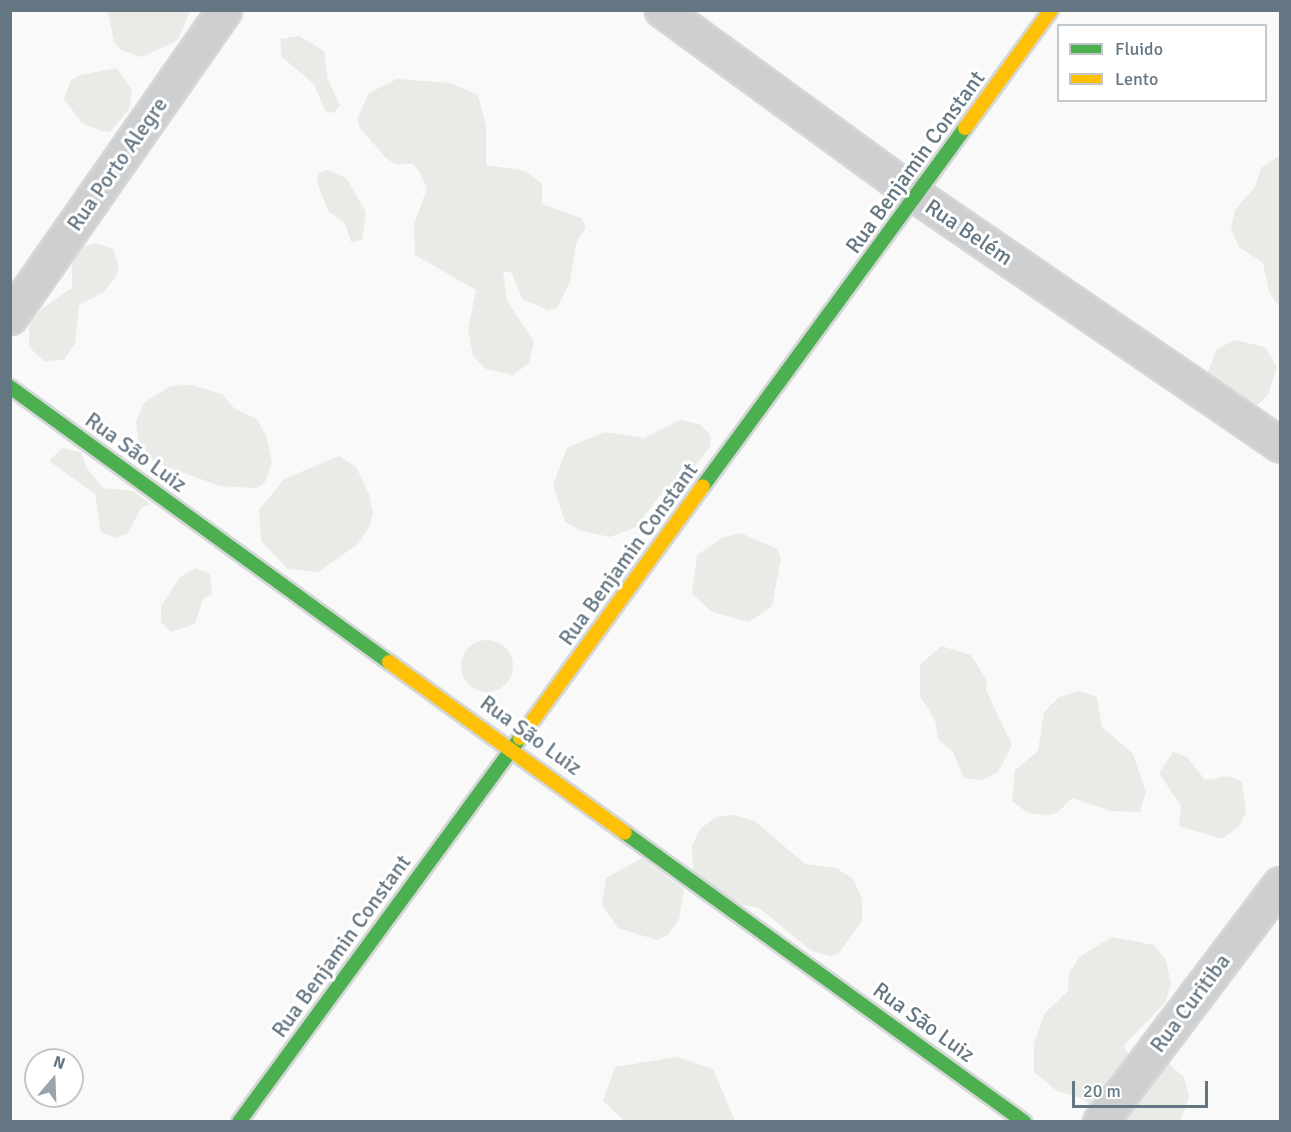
<!DOCTYPE html>
<meta charset="utf-8">
<style>
body{margin:0}
#map{position:relative;width:1291px;height:1132px;overflow:hidden;background:#f9f9f9;font-family:Signika,sans-serif}
div>[style]{position:absolute}
[style*='--x']{left:calc(var(--x)*1px);top:calc(var(--y)*1px);width:calc(var(--w)*1px);rotate:calc(var(--a)*1deg)}
.green>*{inset:0;background:#e8ebe6}
.round{border-radius:50%}
.roads{filter:drop-shadow(2px 0 #d5d6d7) drop-shadow(-2px 0 #d5d6d7) drop-shadow(0 2px #d5d6d7) drop-shadow(0 -2px #d5d6d7)}
.street>*{height:33px;margin:-16.5px;padding:0 16.5px;transform-origin:16.5px;border-radius:16.5px;background:#cecfd0}
.fast>*{height:14px;margin:-7px;padding:0 7px;transform-origin:7px;border-radius:7px;background:#4caf50}
.slow>*{height:14px;margin:-7px;padding:0 7px;transform-origin:7px;border-radius:7px;background:#ffc107}
span{translate:-50% -50%;white-space:nowrap;text-align:center;line-height:1.15;-webkit-text-stroke:6px #fff;paint-order:stroke}
.street-label{font-size:22px;color:#657683}
.frame{position:absolute;inset:0;border:12px solid #657683;pointer-events:none}
.legend{position:absolute;left:1057px;top:24px;width:210px;height:78px;box-sizing:border-box;background:#fff;border:2px solid #c1c8cd;margin:0;padding:8px 10px;list-style:none;font-size:18px;color:#657683}
.legend li{display:flex;align-items:center;gap:12px;height:30px}
.legend b{width:30px;border:2px solid #c1c8cd}
.north{position:absolute;left:24px;top:1048px;width:60px;height:60px;box-sizing:border-box;background:#fff;border:2px solid #c1c8cd;border-radius:50%;rotate:19deg;font-size:16px;font-weight:700;line-height:24px;text-align:center;color:#657683}
.north::after{content:'';display:block;margin:auto;width:21px;height:27px;background:#99a4ac;clip-path:polygon(50% 0,100% 100%,50% 72%,0 100%)}
.scale{position:absolute;left:1072px;top:1081px;width:136px;height:27px;box-sizing:border-box;border:3px solid #657683;border-top:0;padding-left:8px;font-size:18px;line-height:21px;white-space:nowrap;color:#657683;-webkit-text-stroke:4px #fff;paint-order:stroke}
</style>
<div id="map">
<div class="green">
<div style="clip-path:polygon(108px 11px,108px 10px,190px 11px,178px 40px,142px 57px,121px 50px,114px 42px)"></div>
<div style="clip-path:polygon(299px 36px,324px 51px,328px 80px,340px 105px,334px 113px,325px 111px,314px 84px,282px 57px,280px 39px)"></div>
<div style="clip-path:polygon(117px 68px,132px 90px,129px 109px,110px 132px,101px 131px,82px 123px,64px 99px,71px 80px,80px 75px)"></div>
<div style="clip-path:polygon(397px 79px,450px 83px,478px 95px,486px 126px,486px 165px,526px 171px,542px 184px,542px 204px,581px 218px,586px 227px,576px 243px,570px 282px,557px 308px,548px 310px,522px 299px,512px 273px,503px 271px,507px 301px,534px 342px,529px 363px,513px 375px,486px 369px,473px 356px,468px 329px,476px 290px,415px 255px,414px 225px,427px 188px,419px 171px,413px 164px,395px 164px,386px 158px,360px 128px,357px 119px,369px 93px)"></div>
<div style="clip-path:polygon(1280px 155px,1280px 308px,1269px 292px,1263px 263px,1239px 247px,1231px 229px,1235px 210px,1255px 187px,1261px 168px)"></div>
<div style="clip-path:polygon(328px 170px,346px 178px,366px 212px,362px 240px,351px 242px,345px 223px,328px 211px,317px 182px,318px 173px)"></div>
<div style="clip-path:polygon(95px 243px,113px 249px,119px 267px,116px 276px,104px 292px,79px 305px,75px 343px,64px 360px,44px 361px,29px 347px,29px 326px,40px 310px,72px 288px,72px 258px,77px 249px)"></div>
<div style="clip-path:polygon(1234px 340px,1265px 347px,1277px 367px,1268px 395px,1254px 408px,1206px 378px,1216px 350px)"></div>
<div style="clip-path:polygon(171px 386px,191px 385px,222px 394px,235px 409px,257px 419px,267px 438px,272px 463px,265px 482px,257px 488px,220px 486px,154px 462px,138px 440px,136px 421px,145px 402px)"></div>
<div style="clip-path:polygon(680px 420px,700px 424px,710px 435px,711px 445px,693px 469px,661px 494px,636px 527px,610px 537px,582px 531px,565px 522px,553px 485px,567px 448px,604px 432px,644px 438px)"></div>
<div style="clip-path:polygon(62px 448px,81px 452px,86px 467px,103px 488px,133px 491px,150px 504px,141px 508px,128px 533px,115px 538px,101px 532px,95px 494px,49px 461px)"></div>
<div style="clip-path:polygon(339px 456px,356px 467px,369px 494px,373px 514px,369px 527px,358px 544px,318px 572px,288px 569px,261px 541px,259px 510px,284px 479px)"></div>
<div style="clip-path:polygon(741px 533px,777px 549px,781px 558px,772px 606px,749px 622px,712px 612px,692px 594px,697px 555px,722px 538px)"></div>
<div style="clip-path:polygon(196px 568px,210px 574px,212px 594px,203px 599px,195px 624px,171px 632px,161px 622px,161px 606px,180px 577px)"></div>
<div class="round" style="left:461px;top:640px;width:52px;height:52px"></div>
<div style="clip-path:polygon(941px 646px,971px 655px,987px 681px,986px 690px,1012px 745px,998px 772px,982px 780px,964px 778px,953px 752px,938px 739px,935px 720px,920px 696px,920px 665px)"></div>
<div style="clip-path:polygon(1079px 691px,1097px 697px,1102px 727px,1133px 754px,1146px 792px,1140px 812px,1111px 811px,1072px 798px,1057px 813px,1048px 815px,1028px 813px,1012px 801px,1015px 770px,1038px 751px,1044px 712px,1059px 697px)"></div>
<div style="clip-path:polygon(1173px 752px,1187px 757px,1205px 780px,1229px 776px,1242px 782px,1246px 812px,1239px 826px,1222px 839px,1179px 826px,1181px 806px,1159px 773px)"></div>
<div style="clip-path:polygon(735px 815px,755px 821px,805px 864px,836px 868px,853px 879px,862px 899px,862px 921px,839px 953px,830px 956px,812px 951px,759px 908px,722px 901px,693px 875px,692px 846px,700px 829px,716px 817px)"></div>
<div style="clip-path:polygon(642px 858px,684px 889px,679px 919px,667px 936px,657px 940px,618px 928px,602px 905px,606px 878px)"></div>
<div style="clip-path:polygon(1112px 937px,1154px 945px,1166px 960px,1171px 984px,1165px 1003px,1123px 1046px,1129px 1054px,1169px 1064px,1184px 1077px,1189px 1097px,1180px 1121px,1089px 1121px,1090px 1106px,1084px 1099px,1057px 1091px,1034px 1072px,1034px 1043px,1045px 1013px,1068px 991px,1069px 974px,1079px 957px)"></div>
<div style="clip-path:polygon(677px 1057px,713px 1069px,735px 1121px,624px 1121px,603px 1101px,615px 1067px)"></div>
</div>
<div class="roads">
<div class="street">
<div style="--x:662;--y:10;--w:316;--a:36.1"></div>
<div style="--x:917;--y:196;--w:440;--a:34.4"></div>
<div style="--x:10;--y:317;--w:374;--a:-55.1"></div>
<div style="--x:1100;--y:1122;--w:298;--a:-52.9"></div>
</div>
<div class="fast">
<div style="--x:10;--y:387;--w:468;--a:36"></div>
<div style="--x:703;--y:486;--w:444;--a:-53.8"></div>
<div style="--x:625;--y:833;--w:493;--a:35.9"></div>
<div style="--x:239;--y:1122;--w:476;--a:-53.8"></div>
</div>
<div class="slow">
<div style="--x:965;--y:128;--w:146;--a:-53.9"></div>
<div style="--x:389;--y:662;--w:291;--a:35.9"></div>
<div style="--x:520;--y:738;--w:311;--a:-54"></div>
</div>
</div>
<div class="street-label">
<span style="left:915px;top:162px;rotate:-54deg">Rua Benjamin Constant</span>
<span style="left:117px;top:164px;rotate:-55deg">Rua Porto Alegre</span>
<span style="left:969px;top:232px;rotate:34deg">Rua Belém</span>
<span style="left:136px;top:452px;rotate:36deg">Rua São Luiz</span>
<span style="left:628px;top:554px;rotate:-54deg">Rua Benjamin Constant</span>
<span style="left:531px;top:735px;rotate:36deg">Rua São Luiz</span>
<span style="left:341px;top:946px;rotate:-54deg">Rua Benjamin Constant</span>
<span style="left:1190px;top:1003px;rotate:-53deg">Rua Curitiba</span>
<span style="left:924px;top:1022px;rotate:36deg">Rua São Luiz</span>
</div>
<div class="frame"></div>
<ul class="legend">
<li><b style="height:8px;background:#4caf50"></b>Fluido</li>
<li><b style="height:8px;background:#ffc107"></b>Lento</li>
</ul>
<div class="north">N</div>
<div class="scale">20 m</div>
</div>
